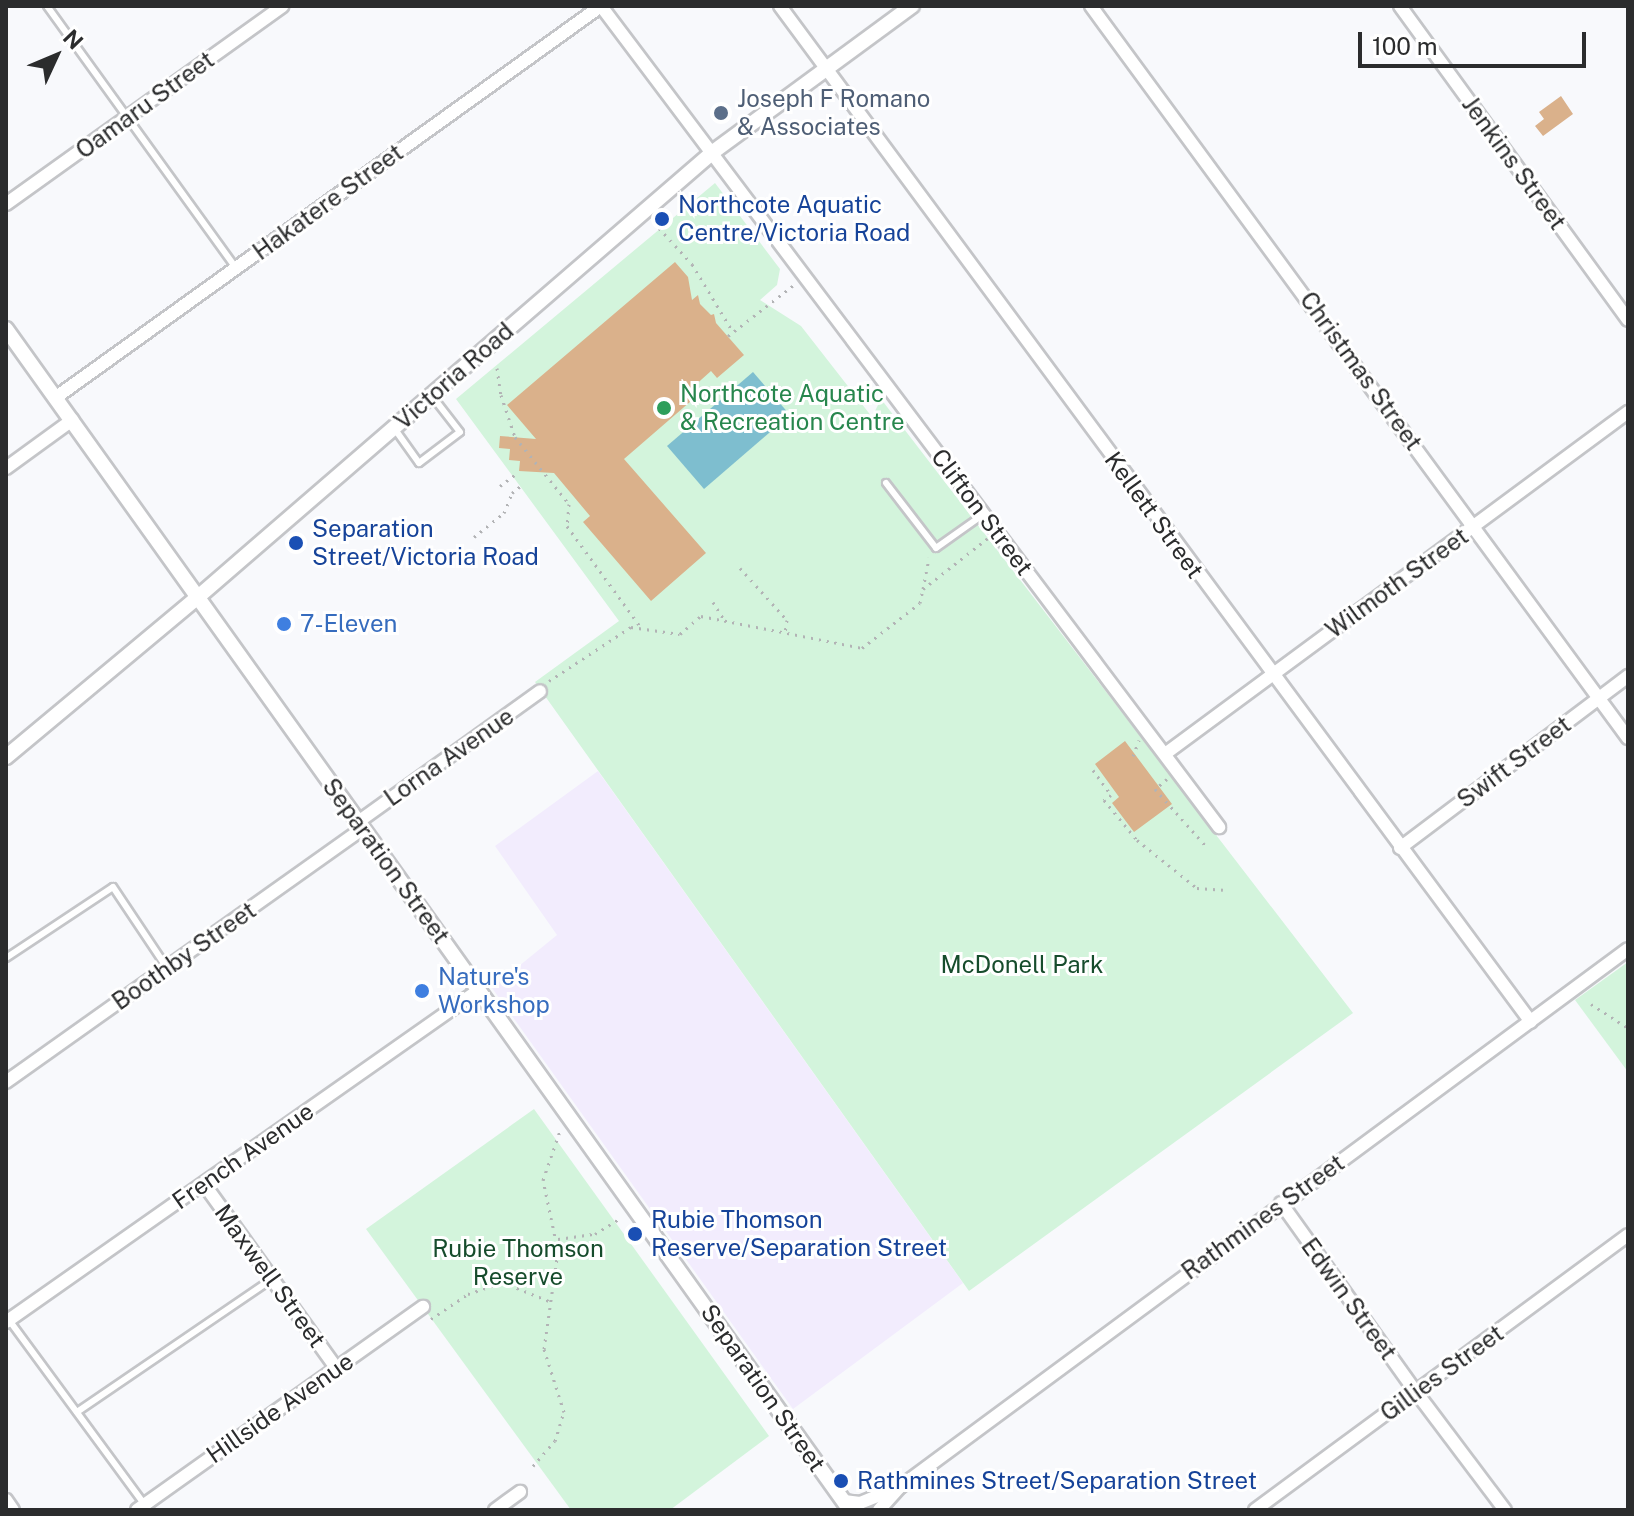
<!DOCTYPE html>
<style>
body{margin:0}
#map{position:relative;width:1634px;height:1516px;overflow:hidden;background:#f8f9fc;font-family:"Public Sans",sans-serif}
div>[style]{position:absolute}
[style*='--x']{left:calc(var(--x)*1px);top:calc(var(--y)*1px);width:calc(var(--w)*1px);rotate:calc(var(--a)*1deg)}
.industrial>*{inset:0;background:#f2ecfd}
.green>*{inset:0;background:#d3f4dc}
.water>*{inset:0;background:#7ebecf}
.building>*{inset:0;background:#dab18b}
.path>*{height:3px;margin-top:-1.5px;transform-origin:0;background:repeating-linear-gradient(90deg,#b2b3b5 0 2px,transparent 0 8px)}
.roads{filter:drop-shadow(2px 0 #c4c5c8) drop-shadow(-2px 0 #c4c5c8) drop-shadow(0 2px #c4c5c8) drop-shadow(0 -2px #c4c5c8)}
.service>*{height:6px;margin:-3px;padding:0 3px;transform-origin:3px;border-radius:3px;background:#fff}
.minor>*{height:12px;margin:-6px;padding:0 6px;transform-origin:6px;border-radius:6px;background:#fff}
.tertiary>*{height:14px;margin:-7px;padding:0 7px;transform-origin:7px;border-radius:7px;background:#fff}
.dots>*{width:22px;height:22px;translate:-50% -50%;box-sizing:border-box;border:4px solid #fff;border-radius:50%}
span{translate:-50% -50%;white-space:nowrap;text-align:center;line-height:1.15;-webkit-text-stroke:6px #fff;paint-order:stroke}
.service-label{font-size:24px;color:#4e5e75}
.left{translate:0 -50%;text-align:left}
.street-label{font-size:24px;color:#2b2c2d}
.transit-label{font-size:24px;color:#164399}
.leisure-label{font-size:24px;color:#27864d}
.shop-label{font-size:24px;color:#366cbe}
.park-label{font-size:24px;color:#164c2c}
.frame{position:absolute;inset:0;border:8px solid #2b2c2d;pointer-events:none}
.north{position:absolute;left:16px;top:16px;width:80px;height:80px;-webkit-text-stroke:6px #fff;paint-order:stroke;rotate:46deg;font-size:22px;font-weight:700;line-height:32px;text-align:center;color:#2b2c2d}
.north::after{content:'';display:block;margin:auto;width:28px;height:36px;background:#2b2c2d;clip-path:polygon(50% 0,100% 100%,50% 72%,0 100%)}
.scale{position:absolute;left:1358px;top:32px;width:228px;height:36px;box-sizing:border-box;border:4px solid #2b2c2d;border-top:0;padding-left:10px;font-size:24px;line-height:28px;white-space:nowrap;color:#2b2c2d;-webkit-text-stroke:6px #fff;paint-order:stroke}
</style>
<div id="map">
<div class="industrial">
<div style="clip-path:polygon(598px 771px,963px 1283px,793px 1409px,492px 988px,557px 935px,495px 846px)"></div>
</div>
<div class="green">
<div style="clip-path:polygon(715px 183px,780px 269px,777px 285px,760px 300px,801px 326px,872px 417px,881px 399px,1353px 1013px,969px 1291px,535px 682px,619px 621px,456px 399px)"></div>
<div style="clip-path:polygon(1628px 962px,1628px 1072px,1575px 1000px)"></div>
<div style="clip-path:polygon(534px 1109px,769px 1436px,670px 1510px,571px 1510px,366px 1229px)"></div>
</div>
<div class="water">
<div style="clip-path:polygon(753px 372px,790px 415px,704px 489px,667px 446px)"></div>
</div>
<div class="building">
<div style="clip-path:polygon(1561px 96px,1573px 114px,1543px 136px,1535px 126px,1544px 119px,1539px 112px)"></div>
<div style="clip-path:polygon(675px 262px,688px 277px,692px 300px,698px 295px,700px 304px,711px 315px,714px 314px,716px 323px,744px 355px,717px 378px,711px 371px,692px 388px,698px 395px,624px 459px,706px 553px,651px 601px,583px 522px,590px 516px,554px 473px,519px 471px,520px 461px,509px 460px,510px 449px,499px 448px,500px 436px,536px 439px,507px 405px)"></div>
<div style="clip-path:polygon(1125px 741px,1172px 804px,1134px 832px,1112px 803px,1119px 797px,1095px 764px)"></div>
</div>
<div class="path">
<div style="--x:659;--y:228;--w:49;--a:47.5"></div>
<div style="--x:692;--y:264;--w:79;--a:58.9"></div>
<div style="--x:728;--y:336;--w:85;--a:-37.8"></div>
<div style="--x:497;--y:368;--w:27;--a:82"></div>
<div style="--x:501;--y:395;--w:44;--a:71.6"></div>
<div style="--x:515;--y:437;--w:86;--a:51.1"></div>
<div style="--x:569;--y:504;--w:22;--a:95"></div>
<div style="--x:567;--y:526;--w:127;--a:53.9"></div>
<div style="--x:500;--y:486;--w:20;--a:-37"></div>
<div style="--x:474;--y:537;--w:38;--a:-39"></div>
<div style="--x:504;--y:513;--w:22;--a:-68"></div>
<div style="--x:512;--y:493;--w:14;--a:-39"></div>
<div style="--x:740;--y:568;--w:70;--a:47.9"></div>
<div style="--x:787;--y:620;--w:12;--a:99"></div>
<div style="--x:923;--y:589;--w:32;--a:-79"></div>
<div style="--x:713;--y:602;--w:22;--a:58"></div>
<div style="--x:549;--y:681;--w:98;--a:-33.4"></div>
<div style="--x:631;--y:627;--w:49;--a:8.1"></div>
<div style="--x:680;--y:634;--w:28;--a:-41"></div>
<div style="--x:701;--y:616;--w:164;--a:11.2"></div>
<div style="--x:862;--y:648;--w:73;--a:-37.8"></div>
<div style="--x:920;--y:603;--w:14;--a:-78"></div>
<div style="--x:923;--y:589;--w:83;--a:-38.1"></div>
<div style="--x:1133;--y:756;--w:17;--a:-69"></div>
<div style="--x:1093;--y:770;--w:31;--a:54"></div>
<div style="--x:1111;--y:795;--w:9;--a:144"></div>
<div style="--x:1104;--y:800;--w:52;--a:50.5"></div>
<div style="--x:1137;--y:840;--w:77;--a:38.7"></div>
<div style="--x:1197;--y:888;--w:26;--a:4"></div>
<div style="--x:1167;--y:779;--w:16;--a:140"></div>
<div style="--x:1155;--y:789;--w:75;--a:48.2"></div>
<div style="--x:1591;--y:1004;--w:44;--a:33"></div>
<div style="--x:558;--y:1239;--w:37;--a:-8"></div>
<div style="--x:595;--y:1234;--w:31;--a:-32"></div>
<div style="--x:431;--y:1319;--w:45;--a:-34"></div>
<div style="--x:468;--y:1294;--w:36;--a:-19"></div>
<div style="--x:502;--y:1282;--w:51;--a:22"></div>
<div style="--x:533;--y:1466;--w:33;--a:-49"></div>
<div style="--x:555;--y:1441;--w:30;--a:-73"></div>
<div style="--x:564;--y:1412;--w:66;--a:-107.6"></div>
<div style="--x:544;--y:1349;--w:99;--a:-81.9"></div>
<div style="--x:558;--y:1251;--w:73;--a:-101.9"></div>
<div style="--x:543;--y:1180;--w:52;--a:-70.9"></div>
</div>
<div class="roads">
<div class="service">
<div style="--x:47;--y:6;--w:323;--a:54.2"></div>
<div style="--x:394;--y:428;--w:43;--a:54.5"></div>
<div style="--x:419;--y:463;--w:51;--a:-37.1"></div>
<div style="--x:460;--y:432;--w:46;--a:-127.9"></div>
<div style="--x:886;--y:483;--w:82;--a:52.4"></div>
<div style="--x:936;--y:548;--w:59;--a:-35.3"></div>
<div style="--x:6;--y:958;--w:128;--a:-33.6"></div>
<div style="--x:113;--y:887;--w:97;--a:56.3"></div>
<div style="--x:9;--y:1320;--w:228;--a:53.7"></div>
<div style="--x:77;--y:1412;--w:236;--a:-34.3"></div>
</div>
<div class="minor">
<div style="--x:601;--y:6;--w:1028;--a:53.03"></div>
<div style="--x:780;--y:6;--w:1263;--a:53.53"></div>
<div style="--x:1091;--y:6;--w:908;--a:53.74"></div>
<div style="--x:1400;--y:6;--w:388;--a:54"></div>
<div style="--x:6;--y:204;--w:340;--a:-35.6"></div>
<div style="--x:55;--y:398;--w:672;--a:-35.68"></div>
<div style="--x:6;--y:468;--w:82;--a:-36"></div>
<div style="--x:1165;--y:754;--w:576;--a:-36.45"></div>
<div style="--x:358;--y:822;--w:224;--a:-35.7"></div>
<div style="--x:1400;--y:848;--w:286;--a:-37"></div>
<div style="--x:6;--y:1082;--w:437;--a:-35.4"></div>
<div style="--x:204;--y:1184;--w:226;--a:54.3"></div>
<div style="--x:1281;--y:1203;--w:232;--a:54.5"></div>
<div style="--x:1416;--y:1392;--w:148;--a:53"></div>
<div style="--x:6;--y:1322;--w:578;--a:-35.07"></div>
<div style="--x:6;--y:1500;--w:12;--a:55"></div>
<div style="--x:844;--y:1501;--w:16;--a:7"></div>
<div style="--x:860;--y:1503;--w:35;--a:-22"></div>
<div style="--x:137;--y:1510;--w:351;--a:-35.4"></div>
<div style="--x:495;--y:1510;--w:31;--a:-36"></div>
<div style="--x:879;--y:1510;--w:31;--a:-48"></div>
<div style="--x:900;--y:1487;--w:905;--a:-36.46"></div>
<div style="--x:1255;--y:1510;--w:463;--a:-36.4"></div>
</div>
<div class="tertiary">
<div style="--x:6;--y:329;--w:1452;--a:54.45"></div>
<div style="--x:6;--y:757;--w:250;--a:-39.8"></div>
<div style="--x:198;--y:597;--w:681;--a:-40.83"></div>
<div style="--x:713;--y:152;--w:247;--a:-36.3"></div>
</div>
</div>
<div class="dots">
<div style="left:721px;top:113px;background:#5c6f8a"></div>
<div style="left:662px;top:219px;background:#1a4fb4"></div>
<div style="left:664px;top:408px;background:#2e9e5b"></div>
<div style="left:296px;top:543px;background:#1a4fb4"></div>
<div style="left:284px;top:624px;background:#3f7fe0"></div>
<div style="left:422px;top:991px;background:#3f7fe0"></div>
<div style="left:635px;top:1234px;background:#1a4fb4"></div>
<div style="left:841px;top:1481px;background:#1a4fb4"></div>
</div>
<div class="service-label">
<span class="left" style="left:737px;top:113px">Joseph F Romano<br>&amp; Associates</span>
</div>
<div class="street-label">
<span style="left:145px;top:105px;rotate:-36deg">Oamaru Street</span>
<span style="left:1514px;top:163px;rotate:54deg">Jenkins Street</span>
<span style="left:328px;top:202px;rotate:-36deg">Hakatere Street</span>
<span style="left:1361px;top:371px;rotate:54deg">Christmas Street</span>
<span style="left:454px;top:376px;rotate:-41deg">Victoria Road</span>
<span style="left:982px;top:512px;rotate:53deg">Clifton Street</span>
<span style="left:1154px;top:515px;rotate:54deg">Kellett Street</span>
<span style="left:1397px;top:583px;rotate:-36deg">Wilmoth Street</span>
<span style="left:449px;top:757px;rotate:-35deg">Lorna Avenue</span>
<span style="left:1514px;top:762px;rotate:-37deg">Swift Street</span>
<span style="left:386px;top:861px;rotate:54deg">Separation Street</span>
<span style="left:184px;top:956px;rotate:-35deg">Boothby Street</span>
<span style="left:243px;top:1156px;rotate:-35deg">French Avenue</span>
<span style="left:1263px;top:1217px;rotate:-36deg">Rathmines Street</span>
<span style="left:270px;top:1276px;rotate:54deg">Maxwell Street</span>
<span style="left:1349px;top:1299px;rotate:54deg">Edwin Street</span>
<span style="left:1442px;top:1373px;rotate:-36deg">Gillies Street</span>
<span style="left:763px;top:1388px;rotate:55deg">Separation Street</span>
<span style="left:280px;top:1408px;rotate:-35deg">Hillside Avenue</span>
</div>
<div class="transit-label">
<span class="left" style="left:678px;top:219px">Northcote Aquatic<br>Centre/Victoria Road</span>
<span class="left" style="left:312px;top:543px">Separation<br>Street/Victoria Road</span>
<span class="left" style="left:651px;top:1234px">Rubie Thomson<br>Reserve/Separation Street</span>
<span class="left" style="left:857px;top:1481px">Rathmines Street/Separation Street</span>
</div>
<div class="leisure-label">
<span class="left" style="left:680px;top:408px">Northcote Aquatic<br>&amp; Recreation Centre</span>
</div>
<div class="shop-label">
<span class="left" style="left:300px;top:624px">7-Eleven</span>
<span class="left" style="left:438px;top:991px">Nature's<br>Workshop</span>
</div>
<div class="park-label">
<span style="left:1022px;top:965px">McDonell Park</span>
<span style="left:518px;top:1263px">Rubie Thomson<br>Reserve</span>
</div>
<div class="frame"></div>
<div class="north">N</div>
<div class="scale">100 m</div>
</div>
